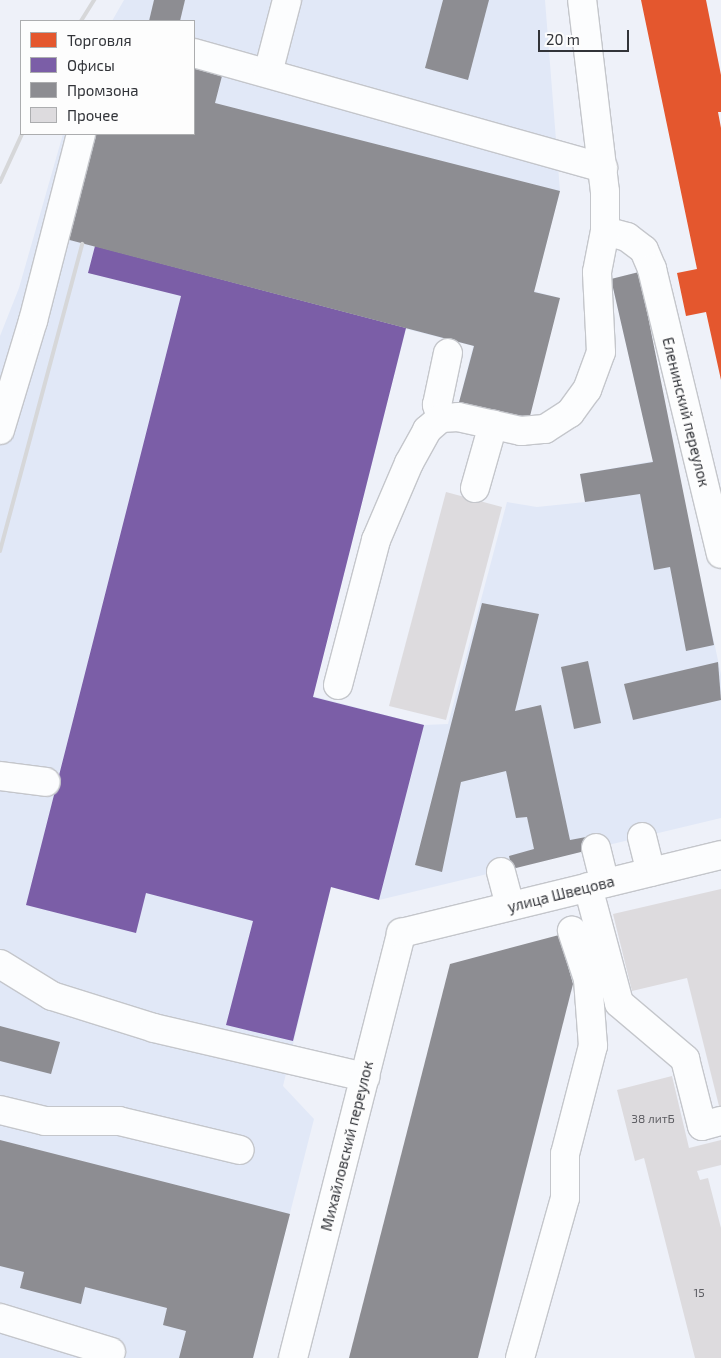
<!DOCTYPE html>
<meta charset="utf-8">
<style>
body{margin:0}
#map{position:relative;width:721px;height:1358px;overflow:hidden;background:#eef1f9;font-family:"Exo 2",sans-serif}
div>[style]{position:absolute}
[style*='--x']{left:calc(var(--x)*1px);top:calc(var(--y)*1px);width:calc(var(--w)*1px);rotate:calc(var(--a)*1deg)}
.built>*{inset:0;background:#e1e8f7}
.shops>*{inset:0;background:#e4572e}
.offices>*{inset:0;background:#7b5ea7}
.industry>*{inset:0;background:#8d8d92}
.building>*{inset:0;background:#dddbde}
.roads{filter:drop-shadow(1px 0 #c4c6cb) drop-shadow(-1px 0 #c4c6cb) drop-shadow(0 1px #c4c6cb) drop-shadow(0 -1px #c4c6cb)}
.minor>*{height:28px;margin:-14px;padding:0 14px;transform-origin:14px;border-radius:14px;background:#fcfdfe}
.rail>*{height:4px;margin:-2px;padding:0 2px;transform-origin:2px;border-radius:2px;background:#d6d7d9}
span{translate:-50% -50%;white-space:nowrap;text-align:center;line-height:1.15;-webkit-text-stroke:5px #fdfdfd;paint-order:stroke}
.number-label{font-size:12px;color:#5e5e63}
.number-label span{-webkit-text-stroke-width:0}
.street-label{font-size:15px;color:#323439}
.legend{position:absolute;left:20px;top:20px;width:175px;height:115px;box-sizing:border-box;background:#fdfdfd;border:1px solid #acadaf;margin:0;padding:6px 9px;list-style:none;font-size:15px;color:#323439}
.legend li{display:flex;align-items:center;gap:10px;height:25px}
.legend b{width:25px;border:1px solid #acadaf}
.scale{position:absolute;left:538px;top:30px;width:91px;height:22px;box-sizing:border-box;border:2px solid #323439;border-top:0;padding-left:6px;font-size:15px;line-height:18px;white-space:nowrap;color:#323439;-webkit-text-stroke:4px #fdfdfd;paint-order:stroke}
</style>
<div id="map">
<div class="built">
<div style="clip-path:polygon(124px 0,545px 0,560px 191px,534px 291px,560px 298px,458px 406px,473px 346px,406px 329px,313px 696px,424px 725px,448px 724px,507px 502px,537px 507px,585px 502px,580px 474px,653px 461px,611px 279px,639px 272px,680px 485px,721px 674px,721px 818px,379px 900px,331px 887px,283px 1086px,314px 1119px,253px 1358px,0 1358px,0 336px,19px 288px,63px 134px,194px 134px,194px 21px,112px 21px)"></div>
</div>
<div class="shops">
<div style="clip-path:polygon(641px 0,706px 0,721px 75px,721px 112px,718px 112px,721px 128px,721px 380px,706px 312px,686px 316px,677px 273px,697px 269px)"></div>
</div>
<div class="offices">
<div style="clip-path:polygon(95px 246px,406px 328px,313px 697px,424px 725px,379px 900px,331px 887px,293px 1041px,226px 1025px,253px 921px,146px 893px,136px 933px,26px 905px,181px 296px,88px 273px)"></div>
</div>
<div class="industry">
<div style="clip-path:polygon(154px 0,185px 0,180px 21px,149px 21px)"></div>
<div style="clip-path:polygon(443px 0,489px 0,468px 80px,425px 68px)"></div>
<div style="clip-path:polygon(194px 68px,222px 76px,215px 103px,560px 191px,534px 292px,560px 298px,528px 424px,458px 406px,474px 346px,62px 238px,89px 134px,194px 134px)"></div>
<div style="clip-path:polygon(639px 272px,714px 645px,686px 651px,670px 567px,654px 570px,640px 494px,585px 502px,580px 474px,653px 462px,611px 279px)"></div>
<div style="clip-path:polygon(482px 603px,539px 614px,515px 711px,541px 705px,570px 840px,586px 837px,589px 850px,512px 869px,509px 856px,534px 849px,527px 817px,516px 818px,506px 771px,461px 782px,442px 872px,415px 865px)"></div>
<div style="clip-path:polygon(588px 661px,601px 723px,574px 729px,561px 667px)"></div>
<div style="clip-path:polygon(718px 662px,721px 700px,633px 720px,624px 684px)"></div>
<div style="clip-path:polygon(559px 935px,573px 984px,478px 1358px,349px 1358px,450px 964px)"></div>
<div style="clip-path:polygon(0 1026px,60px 1042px,51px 1074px,0 1061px)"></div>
<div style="clip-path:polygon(0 1140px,290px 1214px,253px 1358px,179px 1358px,186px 1331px,163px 1325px,167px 1308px,85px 1287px,81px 1304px,20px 1288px,24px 1272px,0 1266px)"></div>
</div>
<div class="building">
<div style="clip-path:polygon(446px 492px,502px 507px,446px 720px,389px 706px)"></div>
<div style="clip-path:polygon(721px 889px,721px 1106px,719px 1106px,687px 978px,632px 991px,613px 914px)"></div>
<div style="clip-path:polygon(672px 1076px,689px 1148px,721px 1140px,721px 1165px,697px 1171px,700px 1180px,708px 1178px,721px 1228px,721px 1358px,695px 1358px,644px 1158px,635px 1161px,617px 1090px)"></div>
</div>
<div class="roads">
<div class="minor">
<div style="--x:194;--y:53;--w:425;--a:15.7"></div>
<div style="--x:268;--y:73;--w:75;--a:-75.4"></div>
<div style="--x:605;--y:231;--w:23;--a:15"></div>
<div style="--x:627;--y:237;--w:21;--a:37"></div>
<div style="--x:644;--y:250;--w:21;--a:67"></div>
<div style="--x:652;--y:269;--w:293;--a:76.4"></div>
<div style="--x:441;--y:418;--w:14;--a:-107"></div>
<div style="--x:437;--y:405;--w:53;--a:-78.1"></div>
<div style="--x:0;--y:430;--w:114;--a:-73.2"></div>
<div style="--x:33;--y:321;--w:193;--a:-75.6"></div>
<div style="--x:475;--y:488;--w:66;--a:-74.1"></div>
<div style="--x:338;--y:685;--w:150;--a:-75.3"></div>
<div style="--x:376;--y:540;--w:84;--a:-66.8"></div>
<div style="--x:409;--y:463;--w:38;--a:-61"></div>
<div style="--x:427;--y:430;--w:18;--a:-41"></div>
<div style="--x:441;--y:418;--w:17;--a:-3"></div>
<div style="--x:458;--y:417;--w:65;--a:12.5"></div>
<div style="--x:521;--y:431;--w:24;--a:-5"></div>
<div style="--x:545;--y:429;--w:30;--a:-33"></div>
<div style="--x:570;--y:413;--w:29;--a:-54"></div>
<div style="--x:587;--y:390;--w:40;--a:-69.8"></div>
<div style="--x:601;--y:352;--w:80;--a:-92.9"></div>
<div style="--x:597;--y:272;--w:42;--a:-79"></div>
<div style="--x:605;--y:231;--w:39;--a:-90"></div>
<div style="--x:605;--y:192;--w:193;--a:-96.8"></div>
<div style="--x:0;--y:776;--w:46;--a:7.4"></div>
<div style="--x:642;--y:837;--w:36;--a:76"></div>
<div style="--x:596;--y:848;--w:36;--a:76"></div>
<div style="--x:501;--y:872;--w:35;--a:75"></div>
<div style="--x:588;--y:887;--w:120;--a:75"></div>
<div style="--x:619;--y:1003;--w:87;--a:40.3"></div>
<div style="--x:685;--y:1059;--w:69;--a:75.8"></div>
<div style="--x:702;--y:1126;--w:20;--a:-15"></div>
<div style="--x:0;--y:964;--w:61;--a:31.6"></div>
<div style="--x:52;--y:996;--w:107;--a:17.4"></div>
<div style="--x:154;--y:1028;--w:217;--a:13.1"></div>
<div style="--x:0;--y:1110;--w:46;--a:13.7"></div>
<div style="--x:45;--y:1121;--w:74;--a:0"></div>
<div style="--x:119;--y:1121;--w:124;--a:13.5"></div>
<div style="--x:0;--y:1318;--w:116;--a:17"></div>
<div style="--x:293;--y:1358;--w:439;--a:-75.7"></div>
<div style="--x:401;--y:933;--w:329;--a:-13.7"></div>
<div style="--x:520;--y:1358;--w:166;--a:-74.3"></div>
<div style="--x:565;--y:1198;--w:44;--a:-90"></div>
<div style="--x:565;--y:1154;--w:112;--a:-75.5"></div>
<div style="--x:593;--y:1046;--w:67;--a:-94.3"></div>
<div style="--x:588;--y:979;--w:51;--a:-108.4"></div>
</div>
</div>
<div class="rail">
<div style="--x:81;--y:21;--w:25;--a:-58"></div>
<div style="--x:0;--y:182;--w:53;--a:-65.4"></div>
<div style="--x:0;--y:551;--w:318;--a:-75"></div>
</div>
<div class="number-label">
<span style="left:653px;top:1119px">38 литБ</span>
<span style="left:699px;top:1293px">15</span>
</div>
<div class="street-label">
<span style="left:686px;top:412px;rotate:76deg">Еленинский переулок</span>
<span style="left:561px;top:894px;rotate:-14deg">улица Швецова</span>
<span style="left:347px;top:1146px;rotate:-76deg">Михайловский переулок</span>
</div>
<ul class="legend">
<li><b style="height:14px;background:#e4572e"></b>Торговля</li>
<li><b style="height:14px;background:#7b5ea7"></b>Офисы</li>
<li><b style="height:14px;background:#8d8d92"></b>Промзона</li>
<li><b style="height:14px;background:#dddbde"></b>Прочее</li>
</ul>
<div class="scale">20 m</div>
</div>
